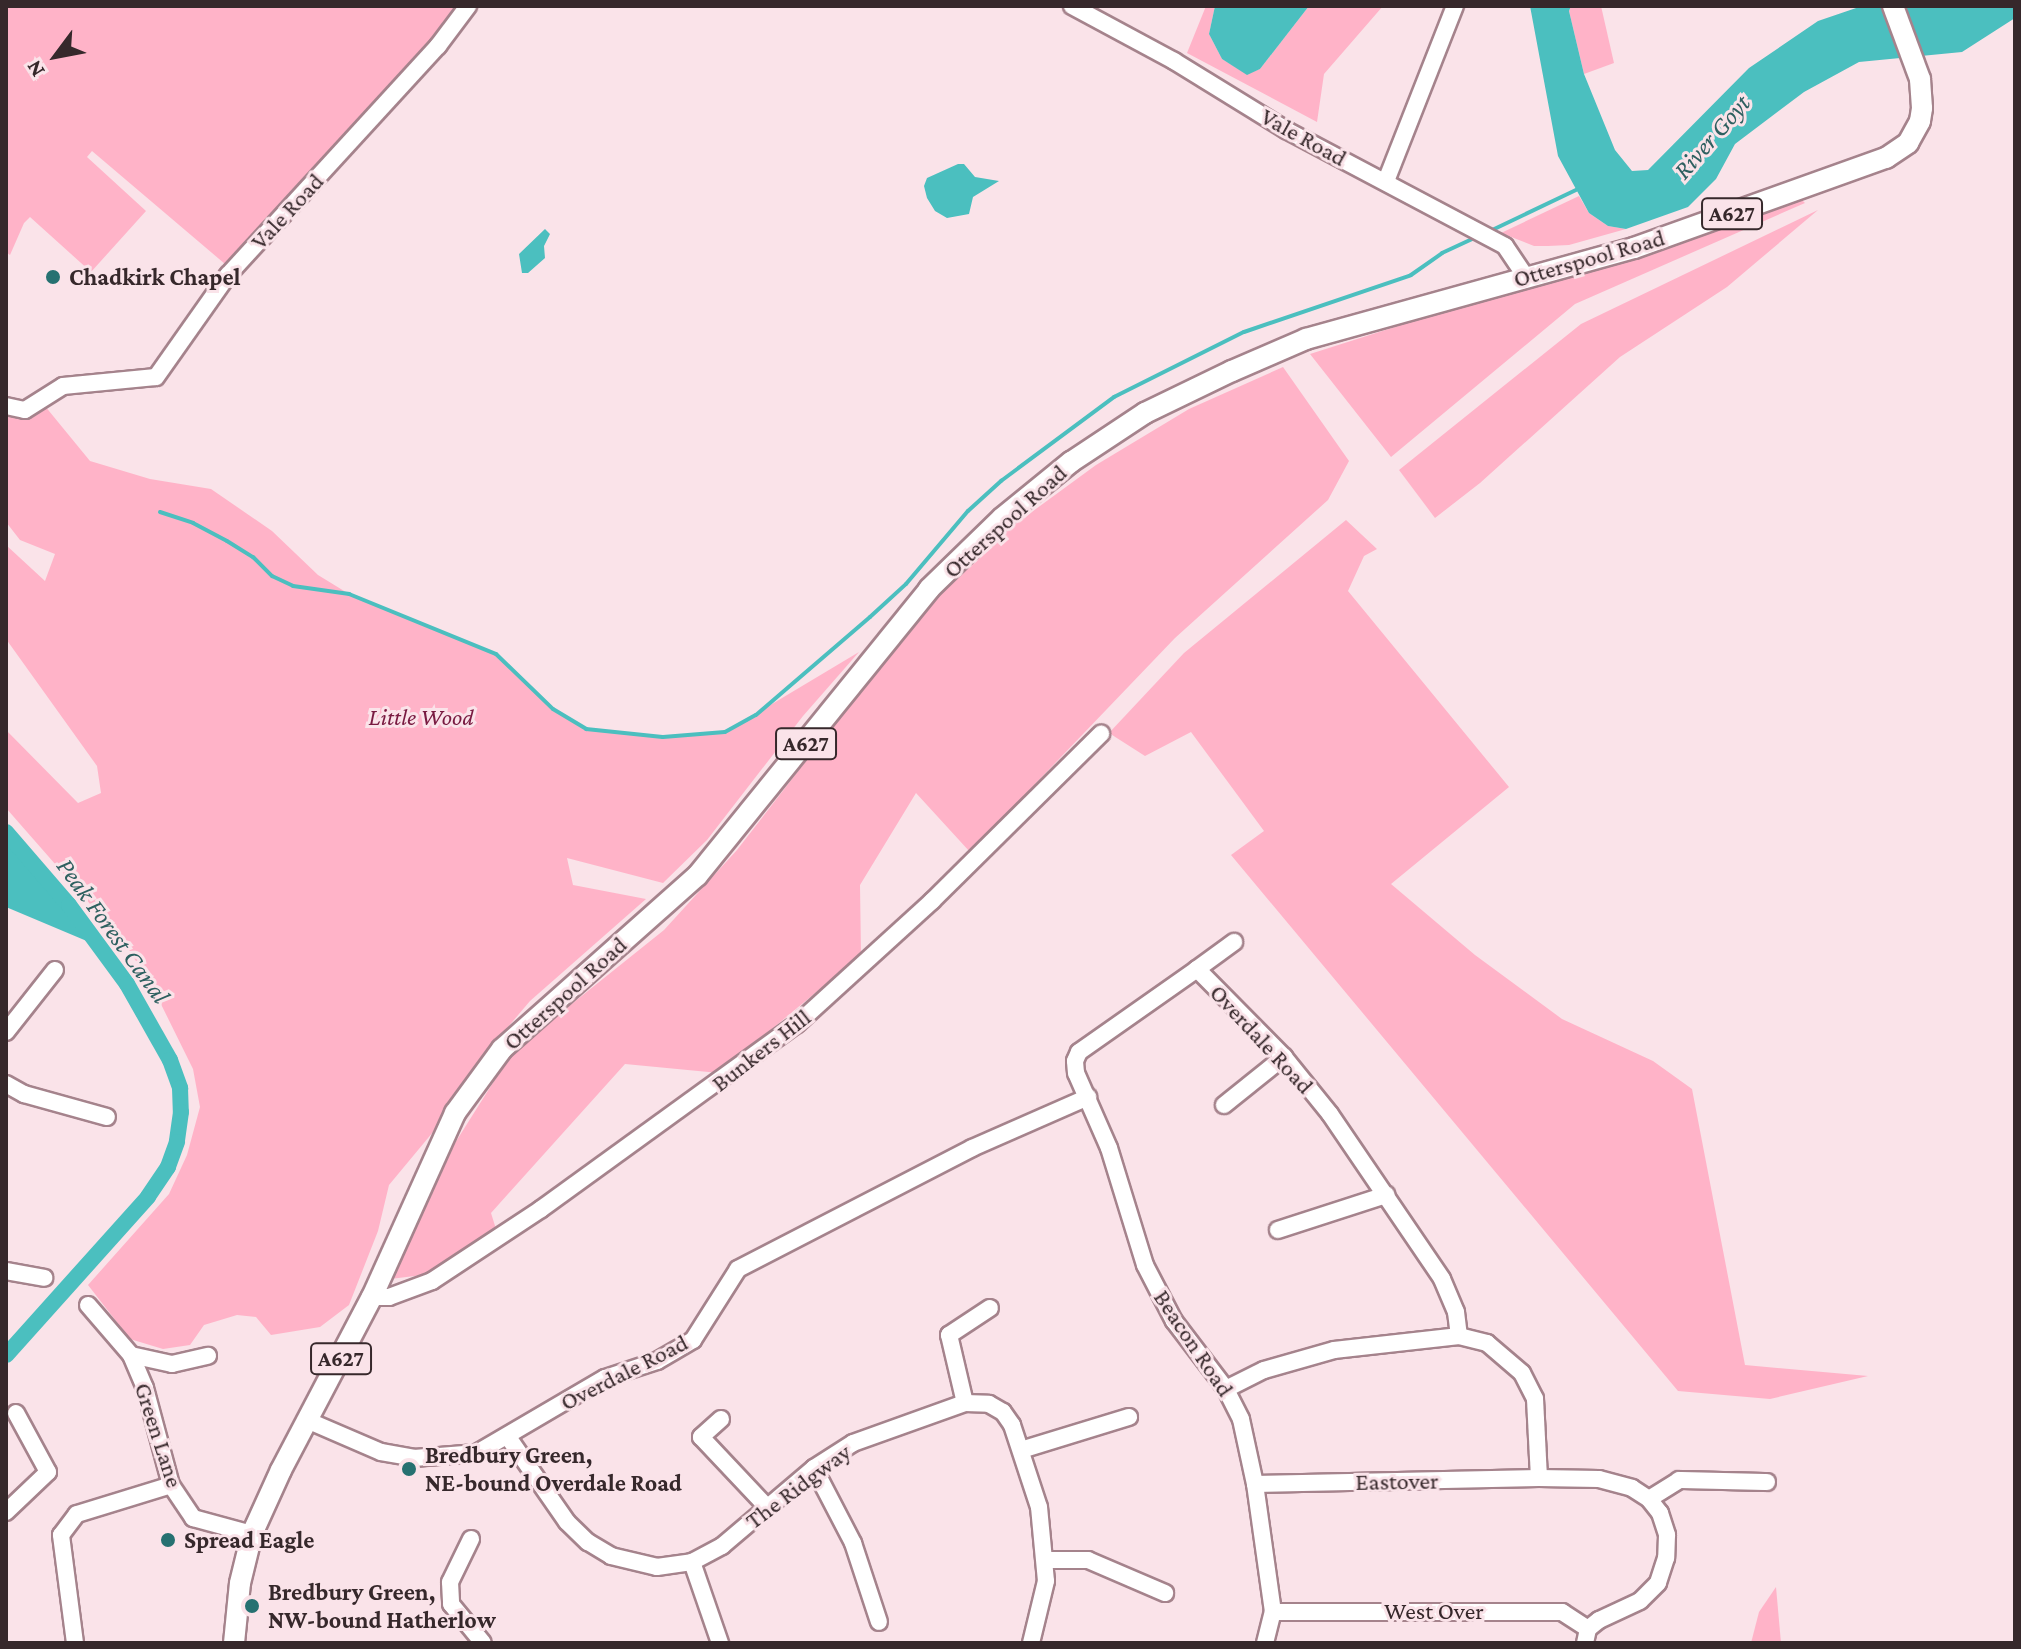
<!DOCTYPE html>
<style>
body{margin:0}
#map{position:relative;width:2021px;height:1649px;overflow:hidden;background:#fae3e9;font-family:"Crimson Pro",serif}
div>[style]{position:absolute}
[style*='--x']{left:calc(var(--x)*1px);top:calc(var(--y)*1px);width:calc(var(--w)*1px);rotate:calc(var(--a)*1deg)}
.green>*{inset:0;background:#ffb3c8}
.water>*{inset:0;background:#4bbfbf}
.stream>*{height:4px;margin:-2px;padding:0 2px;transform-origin:2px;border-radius:2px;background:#4bbfbf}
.canal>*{height:16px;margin:-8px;padding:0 8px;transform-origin:8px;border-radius:8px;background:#4bbfbf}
.roads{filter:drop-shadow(2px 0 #a5838c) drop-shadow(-2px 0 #a5838c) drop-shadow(0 2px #a5838c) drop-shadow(0 -2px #a5838c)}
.minor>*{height:16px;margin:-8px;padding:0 8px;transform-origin:8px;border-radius:8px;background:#fff}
.major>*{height:20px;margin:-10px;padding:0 10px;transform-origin:10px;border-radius:10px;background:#fff}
.dots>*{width:22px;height:22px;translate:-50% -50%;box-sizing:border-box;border:4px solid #fae3e9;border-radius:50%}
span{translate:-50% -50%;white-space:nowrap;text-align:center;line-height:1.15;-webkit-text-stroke:6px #fae3e9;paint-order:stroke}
.shield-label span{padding:2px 6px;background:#fae3e9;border:2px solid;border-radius:6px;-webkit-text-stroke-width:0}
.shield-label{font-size:22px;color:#36282b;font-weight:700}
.street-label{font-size:24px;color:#36282b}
.poi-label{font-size:24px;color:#36282b;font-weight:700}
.left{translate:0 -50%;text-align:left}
.park-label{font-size:24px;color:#791a41;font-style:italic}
.water-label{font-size:26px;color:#2e6060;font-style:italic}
.frame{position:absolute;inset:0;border:8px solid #36282b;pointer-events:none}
.north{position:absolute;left:16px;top:16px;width:80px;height:80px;-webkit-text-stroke:6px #fae3e9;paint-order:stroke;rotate:238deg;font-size:22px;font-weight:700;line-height:32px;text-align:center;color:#36282b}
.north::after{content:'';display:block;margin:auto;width:28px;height:36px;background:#36282b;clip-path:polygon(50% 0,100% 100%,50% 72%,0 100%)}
</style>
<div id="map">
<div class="green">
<div style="clip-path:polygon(6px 6px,461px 6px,409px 70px,225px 264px,92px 151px,87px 157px,146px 211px,91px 272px,30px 217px,24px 223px,10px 255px,6px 252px)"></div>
<div style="clip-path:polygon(1206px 6px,1215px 6px,1209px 34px,1222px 59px,1247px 74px,1260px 69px,1309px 6px,1383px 6px,1324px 74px,1317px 122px,1187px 53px)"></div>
<div style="clip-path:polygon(1571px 6px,1601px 6px,1614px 63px,1584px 74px,1569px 11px)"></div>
<div style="clip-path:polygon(1579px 196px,1589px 213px,1608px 226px,1626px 229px,1569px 245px,1548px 246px,1534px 246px,1501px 233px)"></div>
<div style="clip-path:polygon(1800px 198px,1805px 203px,1575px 304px,1391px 457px,1310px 354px)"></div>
<div style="clip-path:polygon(1818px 210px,1727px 287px,1620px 357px,1480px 483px,1435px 518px,1399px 470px,1581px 324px)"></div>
<div style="clip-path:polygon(1283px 367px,1349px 461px,1328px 500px,1175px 638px,970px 852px,916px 793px,860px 885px,861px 955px,719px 1073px,625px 1064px,491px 1213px,496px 1229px,423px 1275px,390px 1279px,455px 1143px,513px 1051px,664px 930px,737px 850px,923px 610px,988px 544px,1096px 465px,1189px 409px)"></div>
<div style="clip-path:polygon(40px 400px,90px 461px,150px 479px,211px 489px,272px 531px,318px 575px,349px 594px,496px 654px,553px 709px,586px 729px,663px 737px,725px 732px,859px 652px,803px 716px,707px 840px,663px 883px,567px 858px,573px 885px,646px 899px,530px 1001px,474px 1067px,438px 1126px,389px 1185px,378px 1231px,349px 1305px,320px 1327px,271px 1335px,256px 1317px,237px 1315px,204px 1325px,190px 1345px,163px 1349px,130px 1339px,88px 1285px,169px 1194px,187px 1155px,200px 1107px,193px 1069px,154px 990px,126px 945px,6px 808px,6px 730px,78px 803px,101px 793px,97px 766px,6px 639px,6px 545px,45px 581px,55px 554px,20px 540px,6px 522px,6px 406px)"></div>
<div style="clip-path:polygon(1346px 520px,1377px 549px,1364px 556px,1348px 591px,1509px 787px,1391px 884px,1475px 955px,1562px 1019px,1653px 1061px,1692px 1089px,1745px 1365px,1868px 1376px,1770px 1399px,1678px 1391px,1231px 855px,1264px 831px,1191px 732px,1145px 756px,1109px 733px,1184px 653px)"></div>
<div style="clip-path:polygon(1776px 1587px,1781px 1643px,1751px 1643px,1759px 1612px)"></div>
</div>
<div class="water">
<div style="clip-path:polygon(1215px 6px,1309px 6px,1260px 69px,1247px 75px,1222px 59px,1209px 34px)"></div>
<div style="clip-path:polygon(1530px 6px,1571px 6px,1569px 11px,1584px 74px,1615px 150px,1632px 171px,1648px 170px,1749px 68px,1818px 21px,1862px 6px,2015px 6px,2015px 18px,1962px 52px,1859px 62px,1804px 92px,1735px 144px,1716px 179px,1688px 207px,1626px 229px,1608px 226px,1589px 213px,1558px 156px)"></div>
<div style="clip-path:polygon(958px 164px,964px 164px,975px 177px,999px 181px,973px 197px,969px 214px,947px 218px,935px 211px,927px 198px,924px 186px,927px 178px)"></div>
<div style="clip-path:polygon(545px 229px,550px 234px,544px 246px,545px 258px,528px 273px,522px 273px,519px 254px)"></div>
<div style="clip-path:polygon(6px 832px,69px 905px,101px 947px,6px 907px)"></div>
</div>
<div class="stream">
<div style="--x:1488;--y:232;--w:98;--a:-25.5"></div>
<div style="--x:160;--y:512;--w:35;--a:18"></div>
<div style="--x:193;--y:523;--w:38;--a:28"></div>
<div style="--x:227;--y:541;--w:31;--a:32"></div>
<div style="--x:253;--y:557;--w:27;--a:45"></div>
<div style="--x:272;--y:576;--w:23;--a:25"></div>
<div style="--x:293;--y:586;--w:57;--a:8.1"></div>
<div style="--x:349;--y:594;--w:159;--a:22.2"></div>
<div style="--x:496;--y:654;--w:79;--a:44"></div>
<div style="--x:553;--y:709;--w:39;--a:31"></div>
<div style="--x:586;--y:729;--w:77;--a:5.9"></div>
<div style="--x:663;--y:737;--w:62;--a:-4.6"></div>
<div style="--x:725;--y:732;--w:35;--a:-29"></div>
<div style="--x:756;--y:715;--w:150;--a:-40.7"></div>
<div style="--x:870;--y:617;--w:49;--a:-42.5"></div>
<div style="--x:906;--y:584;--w:96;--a:-49.7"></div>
<div style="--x:968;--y:511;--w:45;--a:-42.3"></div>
<div style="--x:1001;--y:481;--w:141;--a:-36.6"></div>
<div style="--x:1114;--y:397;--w:145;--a:-26.6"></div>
<div style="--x:1244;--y:332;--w:176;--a:-18.8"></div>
<div style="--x:1411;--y:275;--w:38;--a:-35"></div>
<div style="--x:1442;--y:253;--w:38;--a:-25"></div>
</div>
<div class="canal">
<div style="--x:6;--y:832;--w:96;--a:49.2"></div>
<div style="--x:69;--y:905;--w:98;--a:53.7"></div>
<div style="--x:127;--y:984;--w:87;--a:60.5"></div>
<div style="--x:170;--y:1060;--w:30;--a:70"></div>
<div style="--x:180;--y:1088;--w:24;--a:88"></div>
<div style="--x:181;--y:1112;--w:30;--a:98"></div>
<div style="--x:177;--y:1142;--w:27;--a:110"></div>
<div style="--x:168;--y:1167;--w:36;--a:124"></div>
<div style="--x:148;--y:1197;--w:212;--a:131.9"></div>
</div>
<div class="roads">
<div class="minor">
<div style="--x:1072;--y:6;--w:116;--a:28.3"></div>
<div style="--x:1174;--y:61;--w:132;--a:31.6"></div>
<div style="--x:1286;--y:130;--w:248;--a:27.9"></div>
<div style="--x:1505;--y:246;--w:37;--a:56"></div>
<div style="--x:1386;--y:181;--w:188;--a:-68.5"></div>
<div style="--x:6;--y:406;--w:19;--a:12"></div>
<div style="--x:25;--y:410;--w:45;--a:-32.3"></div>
<div style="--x:63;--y:386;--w:93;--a:-5.5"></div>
<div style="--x:156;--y:377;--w:125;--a:-54.8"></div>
<div style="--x:228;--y:275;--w:311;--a:-47.5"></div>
<div style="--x:438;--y:46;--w:50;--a:-53.1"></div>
<div style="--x:1197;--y:969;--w:46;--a:-36.1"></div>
<div style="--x:6;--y:1032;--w:79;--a:-51.7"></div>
<div style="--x:6;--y:1084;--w:21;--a:29"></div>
<div style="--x:24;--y:1094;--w:86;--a:15.5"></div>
<div style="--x:1224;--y:1105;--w:77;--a:-38.7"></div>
<div style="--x:1278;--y:1230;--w:114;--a:-18"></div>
<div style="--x:6;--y:1271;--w:39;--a:10"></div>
<div style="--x:372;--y:1297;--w:17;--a:0"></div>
<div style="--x:389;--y:1297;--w:46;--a:-20.4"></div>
<div style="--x:432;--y:1281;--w:131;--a:-33.4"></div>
<div style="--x:541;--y:1209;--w:316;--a:-35.9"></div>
<div style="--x:797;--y:1024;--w:183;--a:-42.3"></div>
<div style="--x:932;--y:901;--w:238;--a:-44.7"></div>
<div style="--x:88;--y:1305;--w:66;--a:49.3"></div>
<div style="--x:131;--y:1355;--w:36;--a:67"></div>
<div style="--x:145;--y:1388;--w:100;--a:75"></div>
<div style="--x:171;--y:1485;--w:40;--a:56"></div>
<div style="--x:193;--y:1518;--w:61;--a:15.2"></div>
<div style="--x:131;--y:1355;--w:42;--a:12.4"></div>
<div style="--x:172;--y:1364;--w:37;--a:-13"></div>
<div style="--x:1226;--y:1389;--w:42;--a:-26.6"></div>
<div style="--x:1264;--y:1370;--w:73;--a:-15.9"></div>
<div style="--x:1334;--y:1350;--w:126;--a:-6.4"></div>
<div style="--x:1459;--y:1336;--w:29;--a:14"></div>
<div style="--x:1487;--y:1343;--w:46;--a:40.6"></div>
<div style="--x:1522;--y:1373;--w:29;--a:63"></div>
<div style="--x:1535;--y:1399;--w:79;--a:87.1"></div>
<div style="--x:965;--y:1403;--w:70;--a:-103.2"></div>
<div style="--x:949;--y:1335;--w:49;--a:-33.4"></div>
<div style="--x:721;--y:1419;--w:27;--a:138"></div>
<div style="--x:701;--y:1437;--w:96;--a:46.7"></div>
<div style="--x:309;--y:1421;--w:78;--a:23.3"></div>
<div style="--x:381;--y:1452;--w:34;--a:10"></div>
<div style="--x:414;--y:1458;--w:63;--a:-4.5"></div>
<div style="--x:477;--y:1453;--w:148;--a:-30.4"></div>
<div style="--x:605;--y:1378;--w:55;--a:-18.1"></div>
<div style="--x:657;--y:1361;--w:42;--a:-30.3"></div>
<div style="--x:693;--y:1340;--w:84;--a:-57.6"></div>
<div style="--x:738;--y:1269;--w:263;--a:-27.3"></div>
<div style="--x:972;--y:1148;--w:127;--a:-23.7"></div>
<div style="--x:508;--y:1437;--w:103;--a:55.2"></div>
<div style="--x:567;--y:1522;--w:29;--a:44"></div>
<div style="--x:588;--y:1542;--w:27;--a:31"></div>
<div style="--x:611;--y:1556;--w:47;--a:13.4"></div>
<div style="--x:657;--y:1567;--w:35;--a:-8"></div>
<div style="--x:692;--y:1562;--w:34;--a:-28"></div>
<div style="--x:722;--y:1546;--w:121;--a:-40.3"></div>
<div style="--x:814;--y:1468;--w:46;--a:-32.7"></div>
<div style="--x:853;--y:1443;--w:119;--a:-19.7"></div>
<div style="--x:965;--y:1403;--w:24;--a:2"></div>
<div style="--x:989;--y:1404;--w:16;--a:30"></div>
<div style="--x:1003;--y:1412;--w:16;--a:55"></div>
<div style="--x:1012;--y:1425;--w:86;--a:71.8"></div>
<div style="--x:1039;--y:1507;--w:74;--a:84.6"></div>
<div style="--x:1046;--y:1581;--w:64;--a:103.6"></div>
<div style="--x:1021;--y:1450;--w:113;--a:-17"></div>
<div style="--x:814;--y:1468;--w:85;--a:62.5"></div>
<div style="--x:853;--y:1543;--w:83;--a:71.8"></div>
<div style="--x:1255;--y:1484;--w:284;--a:-1.2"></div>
<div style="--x:1539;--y:1478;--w:60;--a:1"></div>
<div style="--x:1599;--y:1479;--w:34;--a:15"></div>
<div style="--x:1632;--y:1488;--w:20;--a:33"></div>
<div style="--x:1649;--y:1499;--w:18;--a:52"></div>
<div style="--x:1660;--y:1513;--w:23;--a:72"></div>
<div style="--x:1667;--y:1535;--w:23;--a:92"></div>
<div style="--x:1666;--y:1558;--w:26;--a:108"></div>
<div style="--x:1658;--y:1583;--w:25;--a:135"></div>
<div style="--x:1640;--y:1601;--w:45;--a:155.1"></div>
<div style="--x:1599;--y:1620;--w:14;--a:141"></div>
<div style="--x:1588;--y:1629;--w:14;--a:102"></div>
<div style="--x:1649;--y:1499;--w:36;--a:-32"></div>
<div style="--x:1679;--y:1480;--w:88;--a:1.3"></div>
<div style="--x:6;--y:1512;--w:58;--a:-43.6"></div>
<div style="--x:48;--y:1472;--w:67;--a:-118.5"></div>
<div style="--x:471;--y:1539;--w:48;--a:116"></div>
<div style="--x:450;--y:1582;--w:22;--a:87"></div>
<div style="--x:451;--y:1604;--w:50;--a:50.6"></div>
<div style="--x:1046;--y:1560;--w:42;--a:0"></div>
<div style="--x:1088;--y:1560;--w:84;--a:23.2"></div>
<div style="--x:692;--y:1562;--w:86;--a:70.9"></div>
<div style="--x:1273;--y:1612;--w:289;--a:0"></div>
<div style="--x:1562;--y:1612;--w:31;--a:33"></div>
<div style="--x:75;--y:1643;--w:109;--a:-97.4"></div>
<div style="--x:61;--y:1535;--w:26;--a:-53"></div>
<div style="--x:77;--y:1514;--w:98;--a:-17.1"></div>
<div style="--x:1265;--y:1643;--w:32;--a:-76"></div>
<div style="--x:1273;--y:1612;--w:129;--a:-98"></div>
<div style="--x:1255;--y:1484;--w:66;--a:-102.2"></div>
<div style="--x:1241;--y:1419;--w:34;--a:-117"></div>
<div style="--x:1226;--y:1389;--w:86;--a:-127.4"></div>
<div style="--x:1174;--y:1321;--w:63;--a:-117.4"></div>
<div style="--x:1145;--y:1265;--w:122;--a:-107.1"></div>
<div style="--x:1109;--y:1148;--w:82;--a:-113.7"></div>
<div style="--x:1076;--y:1073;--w:12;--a:-95"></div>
<div style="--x:1075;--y:1061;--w:10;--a:-66"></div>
<div style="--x:1079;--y:1052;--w:144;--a:-35.1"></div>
<div style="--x:1197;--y:969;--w:124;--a:45.3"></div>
<div style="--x:1284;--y:1057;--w:73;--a:51.1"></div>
<div style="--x:1330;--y:1114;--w:199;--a:55.8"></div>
<div style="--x:1442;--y:1279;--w:36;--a:67"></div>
<div style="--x:1456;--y:1312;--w:24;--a:83"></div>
</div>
<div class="major">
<div style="--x:234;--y:1643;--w:60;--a:-84.3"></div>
<div style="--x:240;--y:1583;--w:50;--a:-76.2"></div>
<div style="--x:252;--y:1534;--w:70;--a:-65.6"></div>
<div style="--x:281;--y:1470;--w:195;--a:-62.3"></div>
<div style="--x:372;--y:1297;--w:202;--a:-65.7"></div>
<div style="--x:455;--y:1113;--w:79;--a:-53.7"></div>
<div style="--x:502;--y:1049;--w:261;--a:-41.6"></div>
<div style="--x:697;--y:876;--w:369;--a:-51"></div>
<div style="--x:929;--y:589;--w:102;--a:-44.2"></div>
<div style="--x:1002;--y:518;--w:89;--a:-39.1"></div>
<div style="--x:1071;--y:462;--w:89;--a:-33.5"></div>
<div style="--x:1145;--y:413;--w:97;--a:-25.8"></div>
<div style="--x:1232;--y:371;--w:81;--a:-23.4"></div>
<div style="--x:1306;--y:339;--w:340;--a:-15.5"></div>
<div style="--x:1634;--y:248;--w:268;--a:-19.7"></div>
<div style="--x:1886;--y:158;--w:27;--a:-34"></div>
<div style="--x:1908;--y:143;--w:25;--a:-61"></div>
<div style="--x:1920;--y:121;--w:13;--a:-81"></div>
<div style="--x:1922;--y:108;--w:29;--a:-94"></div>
<div style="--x:1920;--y:79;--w:78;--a:-110.3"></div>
</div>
</div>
<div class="dots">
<div style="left:53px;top:277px;background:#267171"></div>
<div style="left:409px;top:1469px;background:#267171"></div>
<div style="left:168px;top:1540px;background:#267171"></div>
<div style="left:252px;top:1606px;background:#267171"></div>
</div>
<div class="shield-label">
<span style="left:1732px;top:214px">A627</span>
<span style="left:806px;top:744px">A627</span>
<span style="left:341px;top:1359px">A627</span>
</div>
<div class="street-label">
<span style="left:1304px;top:137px;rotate:29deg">Vale Road</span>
<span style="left:287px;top:211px;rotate:-47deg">Vale Road</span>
<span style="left:1589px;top:258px;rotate:-16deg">Otterspool Road</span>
<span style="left:1005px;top:521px;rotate:-42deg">Otterspool Road</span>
<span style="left:565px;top:993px;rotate:-42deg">Otterspool Road</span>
<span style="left:1262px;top:1039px;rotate:47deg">Overdale Road</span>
<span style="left:761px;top:1050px;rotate:-38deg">Bunkers Hill</span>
<span style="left:1194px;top:1343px;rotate:56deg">Beacon Road</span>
<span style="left:624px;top:1372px;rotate:-27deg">Overdale Road</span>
<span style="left:159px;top:1435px;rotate:72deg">Green Lane</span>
<span style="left:1397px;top:1481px;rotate:-1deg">Eastover</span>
<span style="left:798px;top:1486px;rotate:-37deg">The Ridgway</span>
<span style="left:1434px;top:1611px">West Over</span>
</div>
<div class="poi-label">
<span class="left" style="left:69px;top:277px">Chadkirk Chapel</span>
<span class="left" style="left:425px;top:1469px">Bredbury Green,<br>NE-bound Overdale Road</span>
<span class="left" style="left:184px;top:1540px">Spread Eagle</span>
<span class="left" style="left:268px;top:1606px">Bredbury Green,<br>NW-bound Hatherlow</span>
</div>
<div class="park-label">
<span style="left:421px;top:717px">Little Wood</span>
</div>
<div class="water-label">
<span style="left:1712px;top:137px;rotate:-49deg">River Goyt</span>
<span style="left:113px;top:931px;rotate:54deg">Peak Forest Canal</span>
</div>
<div class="frame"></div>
<div class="north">N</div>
</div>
